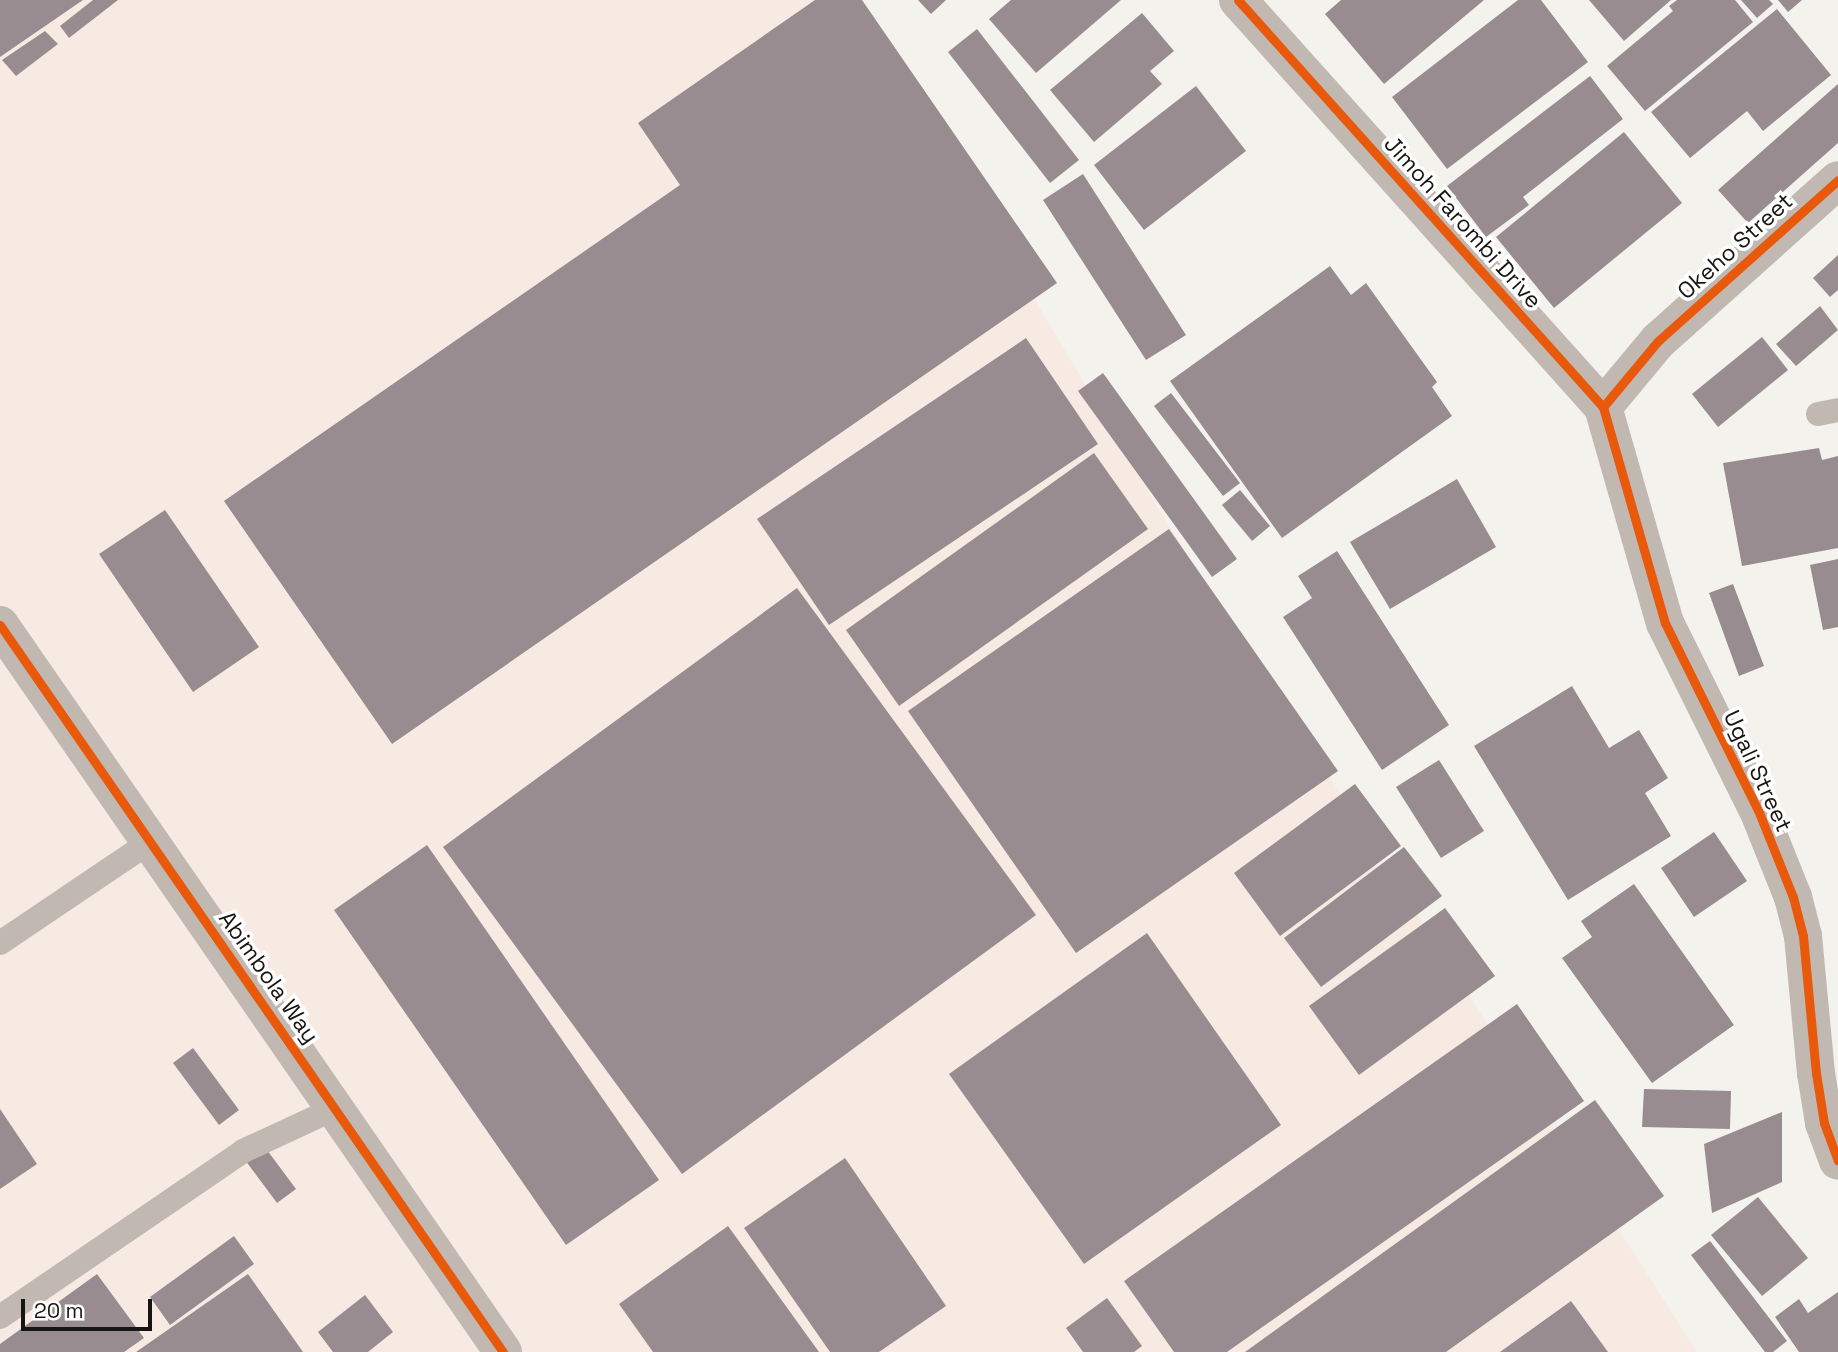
<!DOCTYPE html>
<style>
body{margin:0}
#map{position:relative;width:1838px;height:1352px;overflow:hidden;background:#f3f2ed;font-family:"Space Grotesk",sans-serif}
div>[style]{position:absolute}
[style*='--x']{left:calc(var(--x)*1px);top:calc(var(--y)*1px);width:calc(var(--w)*1px);rotate:calc(var(--a)*1deg)}
.industrial>*{inset:0;background:#f7eae2}
.building>*{inset:0;background:#998c90}
.service>*{height:24px;margin:-12px;padding:0 12px;transform-origin:12px;border-radius:12px;background:#c2b8b2}
.minor>*{height:38px;margin:-19px;padding:0 19px;transform-origin:19px;border-radius:19px;background:#c2b8b2}
.tertiary>*{height:38px;margin:-19px;padding:0 19px;transform-origin:19px;border-radius:19px;background:#c2b8b2}
.cycleway>*{height:9px;margin:-4.5px;padding:0 4.5px;transform-origin:4.5px;border-radius:4.5px;background:#e8590c}
span{translate:-50% -50%;white-space:nowrap;text-align:center;line-height:1.15;-webkit-text-stroke:7px #fff;paint-order:stroke}
.street-label{font-size:23px;color:#161512}
.scale{position:absolute;left:21px;top:1299px;width:131px;height:32px;box-sizing:border-box;border:4px solid #161512;border-top:0;padding-left:9px;font-size:21px;line-height:24px;white-space:nowrap;color:#161512;-webkit-text-stroke:5px #fff;paint-order:stroke}
</style>
<div id="map">
<div class="industrial">
<div style="clip-path:polygon(0 0,857px 0,1168px 524px,1697px 1352px,0 1352px)"></div>
</div>
<div class="building">
<div style="clip-path:polygon(0 0,83px 0,0 57px)"></div>
<div style="clip-path:polygon(93px 0,118px 0,69px 38px,60px 26px)"></div>
<div style="clip-path:polygon(815px 0,862px 0,1057px 283px,392px 744px,224px 501px,680px 185px,638px 123px)"></div>
<div style="clip-path:polygon(918px 0,946px 0,931px 14px)"></div>
<div style="clip-path:polygon(1011px 0,1121px 0,1036px 73px,989px 19px)"></div>
<div style="clip-path:polygon(1341px 0,1484px 0,1384px 84px,1325px 14px)"></div>
<div style="clip-path:polygon(1518px 0,1541px 0,1588px 62px,1447px 169px,1392px 97px)"></div>
<div style="clip-path:polygon(1589px 0,1671px 0,1624px 41px)"></div>
<div style="clip-path:polygon(1677px 0,1735px 0,1753px 22px,1645px 111px,1607px 66px,1673px 11px,1669px 6px)"></div>
<div style="clip-path:polygon(1741px 0,1769px 0,1773px 4px,1757px 18px)"></div>
<div style="clip-path:polygon(1778px 0,1802px 0,1788px 12px)"></div>
<div style="clip-path:polygon(1777px 9px,1831px 75px,1763px 131px,1747px 111px,1690px 158px,1651px 112px)"></div>
<div style="clip-path:polygon(1142px 13px,1174px 51px,1150px 71px,1162px 84px,1094px 142px,1050px 90px)"></div>
<div style="clip-path:polygon(977px 29px,1079px 160px,1050px 183px,948px 52px)"></div>
<div style="clip-path:polygon(45px 31px,58px 44px,16px 76px,2px 60px)"></div>
<div style="clip-path:polygon(1590px 76px,1623px 119px,1523px 197px,1529px 205px,1486px 237px,1447px 186px)"></div>
<div style="clip-path:polygon(1838px 84px,1838px 143px,1748px 223px,1718px 190px)"></div>
<div style="clip-path:polygon(1196px 86px,1246px 151px,1144px 230px,1094px 165px)"></div>
<div style="clip-path:polygon(1624px 132px,1682px 203px,1554px 308px,1496px 237px)"></div>
<div style="clip-path:polygon(1083px 174px,1186px 335px,1146px 360px,1043px 200px)"></div>
<div style="clip-path:polygon(1838px 255px,1838px 290px,1830px 297px,1813px 278px)"></div>
<div style="clip-path:polygon(1330px 266px,1351px 295px,1366px 283px,1437px 382px,1432px 387px,1452px 416px,1282px 538px,1170px 381px)"></div>
<div style="clip-path:polygon(1820px 306px,1838px 330px,1796px 366px,1776px 344px)"></div>
<div style="clip-path:polygon(1762px 337px,1788px 370px,1718px 427px,1692px 394px)"></div>
<div style="clip-path:polygon(1026px 338px,1098px 444px,829px 625px,757px 519px)"></div>
<div style="clip-path:polygon(1103px 373px,1237px 559px,1212px 577px,1078px 391px)"></div>
<div style="clip-path:polygon(1171px 393px,1240px 483px,1223px 496px,1154px 406px)"></div>
<div style="clip-path:polygon(1819px 448px,1822px 460px,1838px 456px,1838px 548px,1742px 566px,1723px 463px)"></div>
<div style="clip-path:polygon(1094px 453px,1148px 529px,899px 706px,846px 630px)"></div>
<div style="clip-path:polygon(1457px 479px,1496px 547px,1390px 609px,1350px 542px)"></div>
<div style="clip-path:polygon(1240px 490px,1270px 526px,1252px 541px,1222px 505px)"></div>
<div style="clip-path:polygon(165px 510px,259px 647px,193px 692px,99px 554px)"></div>
<div style="clip-path:polygon(1169px 529px,1338px 771px,1076px 953px,908px 711px)"></div>
<div style="clip-path:polygon(1337px 551px,1449px 725px,1382px 770px,1283px 617px,1312px 598px,1298px 576px)"></div>
<div style="clip-path:polygon(1838px 559px,1838px 627px,1823px 630px,1810px 565px)"></div>
<div style="clip-path:polygon(1733px 584px,1764px 666px,1739px 676px,1709px 593px)"></div>
<div style="clip-path:polygon(797px 588px,1036px 915px,682px 1174px,443px 847px)"></div>
<div style="clip-path:polygon(1572px 686px,1609px 748px,1639px 730px,1668px 778px,1645px 793px,1671px 836px,1568px 900px,1474px 746px)"></div>
<div style="clip-path:polygon(1439px 760px,1484px 831px,1441px 858px,1396px 787px)"></div>
<div style="clip-path:polygon(1355px 784px,1401px 846px,1280px 936px,1234px 873px)"></div>
<div style="clip-path:polygon(1714px 832px,1747px 881px,1694px 917px,1661px 868px)"></div>
<div style="clip-path:polygon(427px 845px,659px 1180px,566px 1245px,334px 910px)"></div>
<div style="clip-path:polygon(1404px 847px,1442px 896px,1321px 987px,1284px 938px)"></div>
<div style="clip-path:polygon(1634px 884px,1734px 1025px,1652px 1083px,1562px 958px,1592px 937px,1581px 921px)"></div>
<div style="clip-path:polygon(1445px 908px,1495px 976px,1359px 1075px,1309px 1006px)"></div>
<div style="clip-path:polygon(1147px 933px,1281px 1125px,1084px 1264px,949px 1074px)"></div>
<div style="clip-path:polygon(1517px 1004px,1584px 1101px,1227px 1352px,1174px 1352px,1124px 1281px)"></div>
<div style="clip-path:polygon(193px 1048px,239px 1110px,219px 1125px,173px 1063px)"></div>
<div style="clip-path:polygon(1644px 1089px,1731px 1091px,1730px 1129px,1642px 1127px)"></div>
<div style="clip-path:polygon(1595px 1100px,1664px 1196px,1446px 1352px,1245px 1352px)"></div>
<div style="clip-path:polygon(0 1109px,37px 1164px,0 1189px)"></div>
<div style="clip-path:polygon(1782px 1112px,1782px 1182px,1712px 1213px,1704px 1144px)"></div>
<div style="clip-path:polygon(264px 1146px,296px 1189px,277px 1203px,245px 1160px)"></div>
<div style="clip-path:polygon(845px 1158px,946px 1306px,879px 1352px,830px 1352px,744px 1228px)"></div>
<div style="clip-path:polygon(1758px 1197px,1808px 1258px,1762px 1296px,1711px 1235px)"></div>
<div style="clip-path:polygon(728px 1226px,819px 1352px,653px 1352px,619px 1304px)"></div>
<div style="clip-path:polygon(234px 1236px,254px 1264px,170px 1325px,150px 1297px)"></div>
<div style="clip-path:polygon(1710px 1241px,1787px 1341px,1773px 1352px,1765px 1352px,1691px 1255px)"></div>
<div style="clip-path:polygon(97px 1274px,144px 1338px,124px 1352px,0 1352px,0 1344px)"></div>
<div style="clip-path:polygon(248px 1274px,303px 1352px,136px 1352px)"></div>
<div style="clip-path:polygon(1838px 1292px,1838px 1352px,1799px 1352px,1775px 1317px,1799px 1299px,1808px 1313px)"></div>
<div style="clip-path:polygon(365px 1295px,393px 1332px,368px 1352px,333px 1352px,318px 1332px)"></div>
<div style="clip-path:polygon(1107px 1298px,1142px 1346px,1134px 1352px,1083px 1352px,1066px 1328px)"></div>
<div style="clip-path:polygon(1571px 1301px,1608px 1352px,1500px 1352px)"></div>
</div>
<div class="service">
<div style="--x:1818;--y:414;--w:20;--a:-11"></div>
<div style="--x:0;--y:943;--w:182;--a:-34"></div>
<div style="--x:0;--y:1317;--w:294;--a:-34.3"></div>
<div style="--x:243;--y:1151;--w:102;--a:-24.8"></div>
</div>
<div class="minor">
<div style="--x:1238;--y:0;--w:547;--a:48.11"></div>
<div style="--x:1603;--y:407;--w:86;--a:-50.2"></div>
<div style="--x:1658;--y:341;--w:241;--a:-41.8"></div>
<div style="--x:1603;--y:407;--w:225;--a:74"></div>
<div style="--x:1665;--y:623;--w:209;--a:63.6"></div>
<div style="--x:1758;--y:810;--w:94;--a:68.1"></div>
<div style="--x:1793;--y:897;--w:40;--a:75.6"></div>
<div style="--x:1803;--y:936;--w:138;--a:84.6"></div>
<div style="--x:1816;--y:1073;--w:51;--a:80.9"></div>
<div style="--x:1824;--y:1123;--w:40;--a:69.8"></div>
</div>
<div class="tertiary">
<div style="--x:0;--y:625;--w:884;--a:55.32"></div>
</div>
<div class="cycleway">
<div style="--x:1238;--y:0;--w:547;--a:48.11"></div>
<div style="--x:1603;--y:407;--w:86;--a:-50.2"></div>
<div style="--x:1658;--y:341;--w:241;--a:-41.8"></div>
<div style="--x:1603;--y:407;--w:225;--a:74"></div>
<div style="--x:1665;--y:623;--w:209;--a:63.6"></div>
<div style="--x:1758;--y:810;--w:94;--a:68.1"></div>
<div style="--x:1793;--y:897;--w:40;--a:75.6"></div>
<div style="--x:1803;--y:936;--w:138;--a:84.6"></div>
<div style="--x:1816;--y:1073;--w:51;--a:80.9"></div>
<div style="--x:1824;--y:1123;--w:40;--a:69.8"></div>
<div style="--x:0;--y:625;--w:884;--a:55.32"></div>
</div>
<div class="street-label">
<span style="left:1463px;top:222px;rotate:48deg">Jimoh Farombi Drive</span>
<span style="left:1735px;top:246px;rotate:-42deg">Okeho Street</span>
<span style="left:1758px;top:771px;rotate:65deg">Ugali Street</span>
<span style="left:269px;top:977px;rotate:55deg">Abimbola Way</span>
</div>
<div class="scale">20 m</div>
</div>
